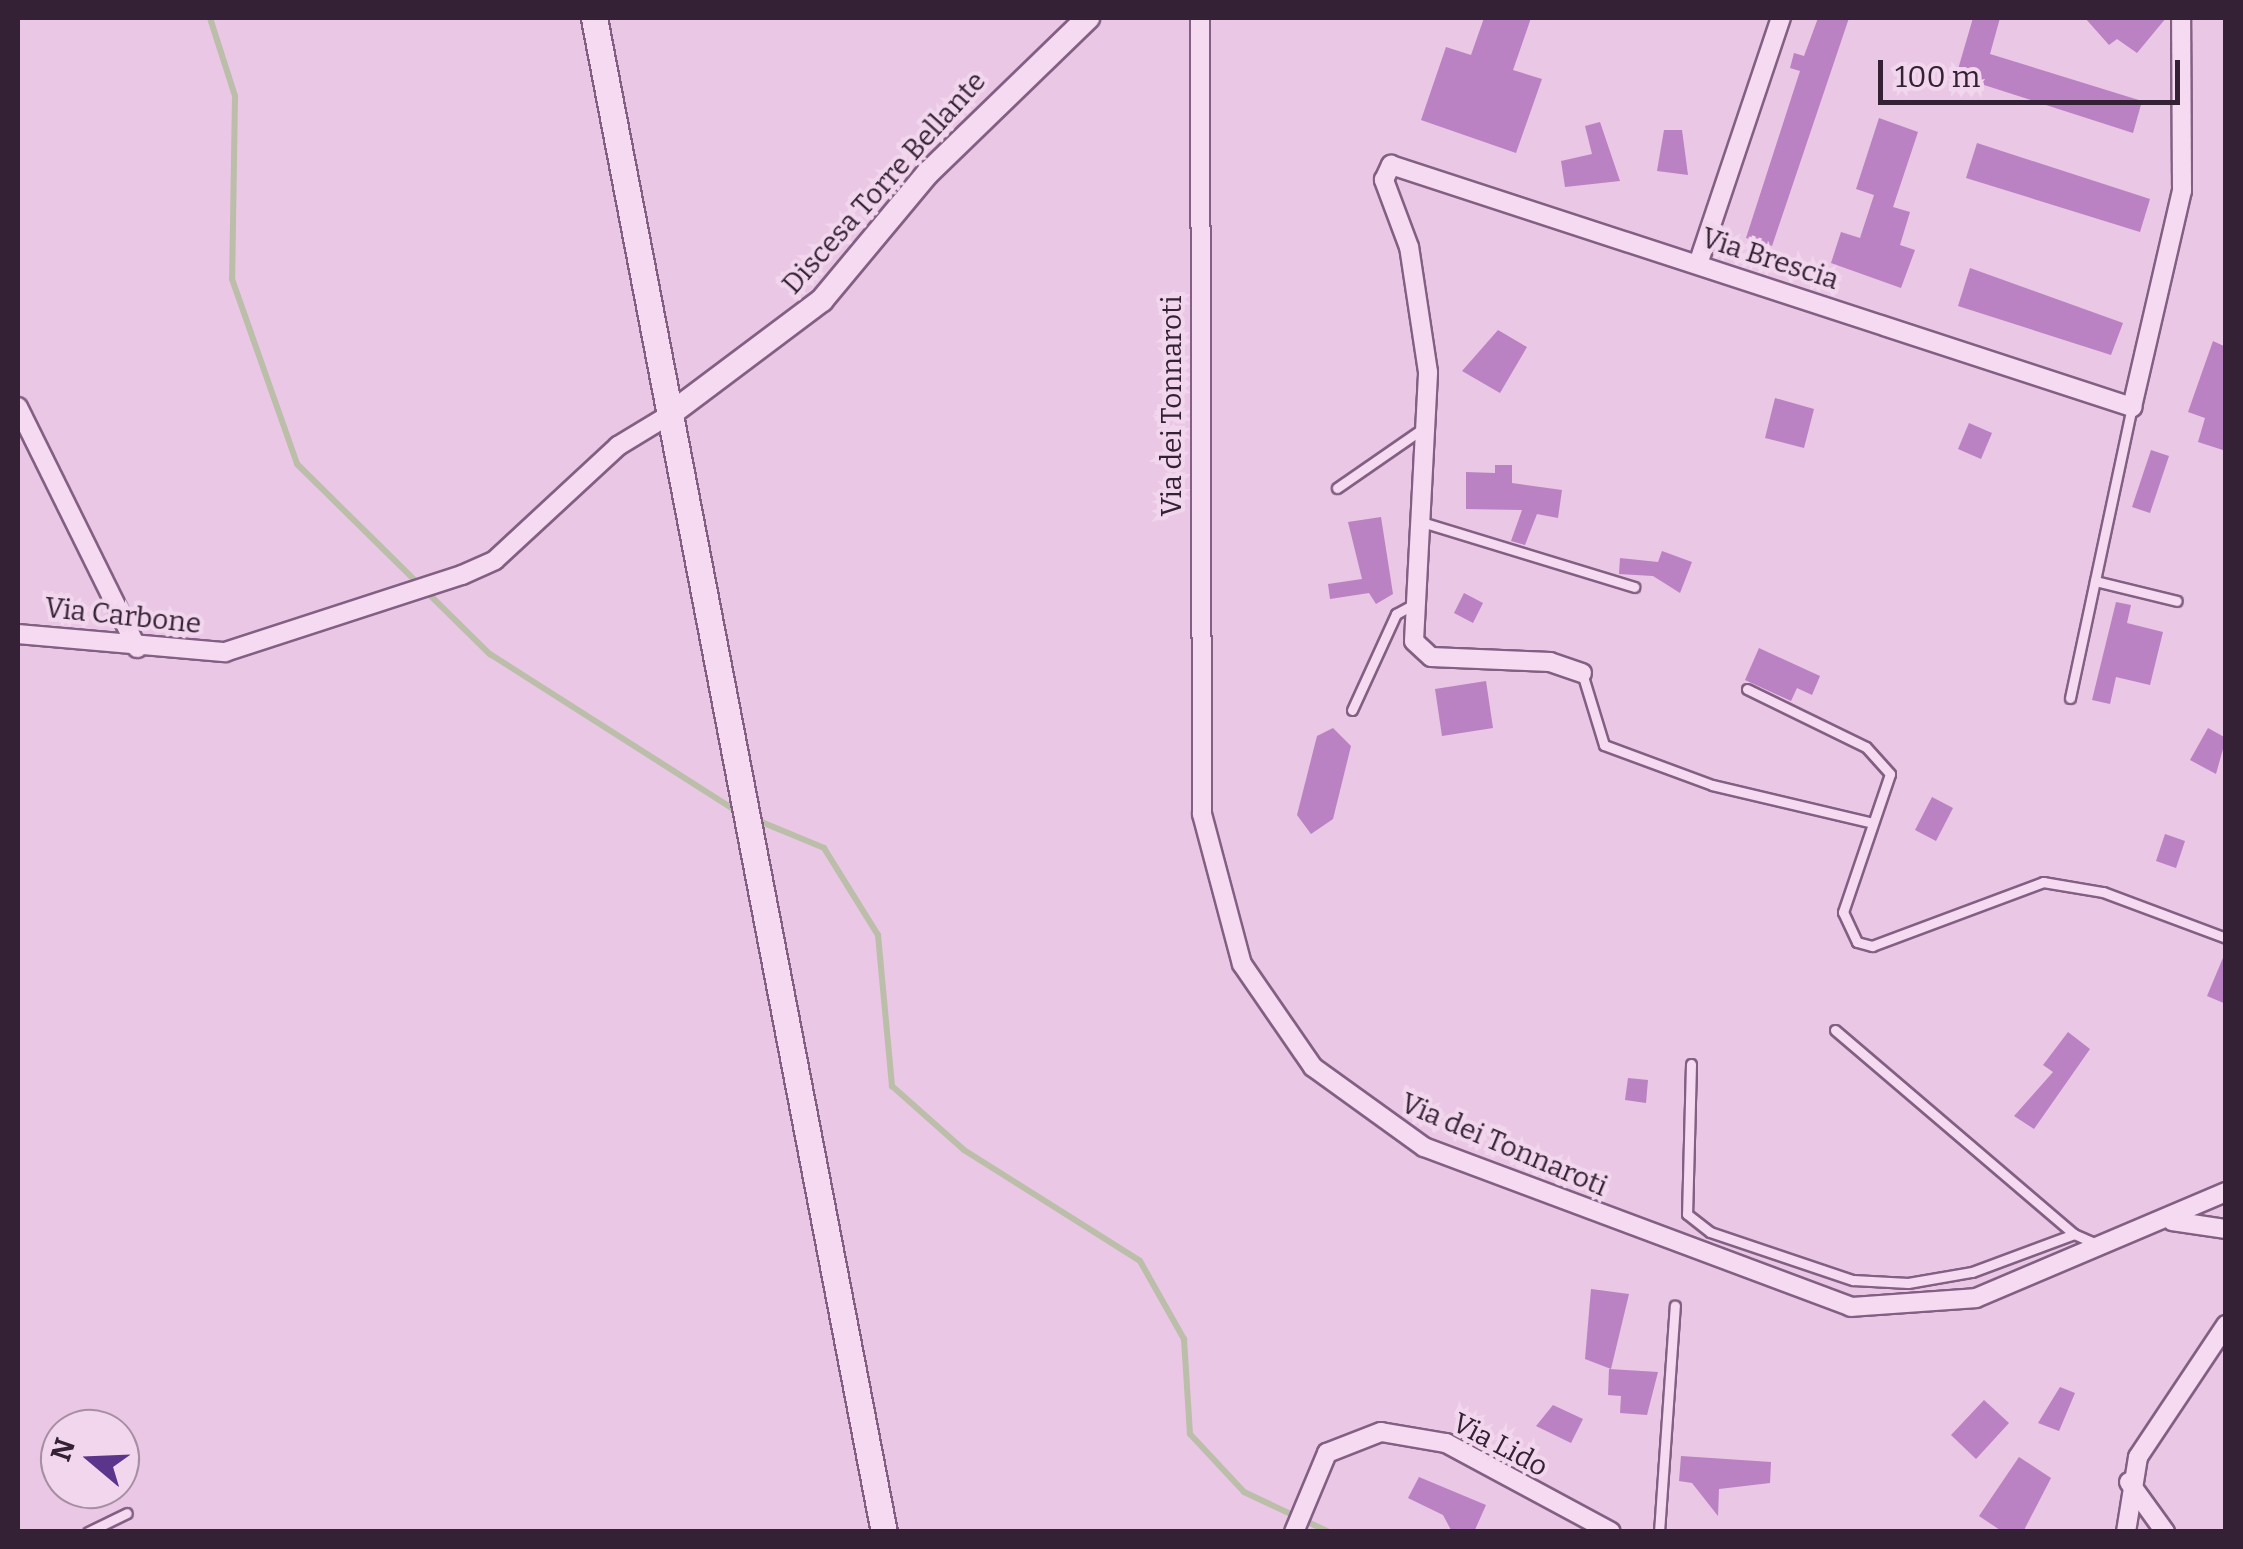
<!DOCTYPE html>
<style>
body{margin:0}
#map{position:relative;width:2243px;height:1549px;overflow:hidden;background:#e9c7e5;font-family:Bitter,serif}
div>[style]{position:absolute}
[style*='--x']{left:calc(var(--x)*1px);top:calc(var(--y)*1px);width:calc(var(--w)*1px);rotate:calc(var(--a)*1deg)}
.stream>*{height:6px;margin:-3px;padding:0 3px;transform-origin:3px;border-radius:3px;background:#bbbea8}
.building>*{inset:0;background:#ba81c3}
.roads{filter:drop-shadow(2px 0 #825f83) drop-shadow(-2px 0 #825f83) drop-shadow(0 2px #825f83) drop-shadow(0 -2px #825f83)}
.service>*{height:9px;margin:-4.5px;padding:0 4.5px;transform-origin:4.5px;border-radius:4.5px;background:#f5daf1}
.minor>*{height:18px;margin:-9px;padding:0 9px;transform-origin:9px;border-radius:9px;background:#f5daf1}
.tertiary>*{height:22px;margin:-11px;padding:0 11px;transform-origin:11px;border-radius:11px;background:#f5daf1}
.secondary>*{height:25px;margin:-12.5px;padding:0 12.5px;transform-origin:12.5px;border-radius:12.5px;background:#f5daf1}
span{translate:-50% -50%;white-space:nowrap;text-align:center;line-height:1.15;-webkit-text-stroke:8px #f2d6ed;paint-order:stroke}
.street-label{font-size:28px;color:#342135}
.frame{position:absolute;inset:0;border:20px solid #342135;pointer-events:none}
.north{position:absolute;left:40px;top:1409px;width:100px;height:100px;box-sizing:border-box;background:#f2d6ed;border:2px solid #a68ea3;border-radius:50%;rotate:289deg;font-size:28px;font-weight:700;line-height:40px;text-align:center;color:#342135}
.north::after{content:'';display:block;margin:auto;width:35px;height:45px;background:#5a358b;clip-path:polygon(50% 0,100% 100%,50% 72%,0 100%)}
.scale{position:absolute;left:1878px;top:60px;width:302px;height:45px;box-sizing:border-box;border:5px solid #342135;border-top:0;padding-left:12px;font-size:30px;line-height:35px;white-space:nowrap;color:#342135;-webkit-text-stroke:8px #f2d6ed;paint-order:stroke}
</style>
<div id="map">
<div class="stream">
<div style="--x:210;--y:18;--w:82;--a:72.2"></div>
<div style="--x:235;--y:96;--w:183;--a:90.9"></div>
<div style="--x:232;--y:279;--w:196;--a:70.6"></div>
<div style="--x:297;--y:464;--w:271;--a:44.6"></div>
<div style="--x:490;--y:654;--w:294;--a:32.5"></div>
<div style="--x:754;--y:819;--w:76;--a:22.5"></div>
<div style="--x:824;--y:848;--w:102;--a:58.2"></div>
<div style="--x:878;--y:935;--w:152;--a:84.7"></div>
<div style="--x:892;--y:1086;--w:96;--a:41.6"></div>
<div style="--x:964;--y:1150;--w:208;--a:32.2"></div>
<div style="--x:1140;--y:1261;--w:90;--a:60.6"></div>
<div style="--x:1184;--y:1339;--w:95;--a:86.4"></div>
<div style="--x:1190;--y:1434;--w:79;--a:47"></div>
<div style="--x:1244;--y:1492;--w:94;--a:25.2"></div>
</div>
<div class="building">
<div style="clip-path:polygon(1484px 18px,1531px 18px,1513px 70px,1542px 79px,1516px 153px,1421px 120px,1446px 47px,1471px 55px)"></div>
<div style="clip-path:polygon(1818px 18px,1849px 18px,1772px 246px,1746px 238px,1800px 71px,1790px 68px,1794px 53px,1804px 56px)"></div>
<div style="clip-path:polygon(1973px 18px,2000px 18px,1990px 54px,2142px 101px,2133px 133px,1956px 76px)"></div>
<div style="clip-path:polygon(2085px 18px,2166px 18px,2137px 53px,2117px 39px,2109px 45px)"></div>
<div style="clip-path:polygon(1879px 118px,1918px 132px,1893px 207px,1910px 212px,1900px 245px,1915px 250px,1901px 288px,1831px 263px,1841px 232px,1860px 238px,1874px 195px,1856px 189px)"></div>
<div style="clip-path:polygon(1600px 122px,1620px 181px,1565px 187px,1561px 161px,1592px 154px,1585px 126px)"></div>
<div style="clip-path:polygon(1664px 130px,1682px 130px,1688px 175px,1657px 171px)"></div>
<div style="clip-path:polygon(1977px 143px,2150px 199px,2140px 232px,1966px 178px)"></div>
<div style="clip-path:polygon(1970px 268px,2123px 323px,2111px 355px,1958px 306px)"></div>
<div style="clip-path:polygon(1498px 330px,1527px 347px,1500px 393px,1462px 371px)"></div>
<div style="clip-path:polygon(2213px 341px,2226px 347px,2226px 451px,2198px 442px,2205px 418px,2188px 412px)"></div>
<div style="clip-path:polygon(1775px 398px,1814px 409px,1804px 448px,1765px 438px)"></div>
<div style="clip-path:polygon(1969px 423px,1992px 433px,1981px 459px,1958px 449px)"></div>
<div style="clip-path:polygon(2151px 450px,2169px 456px,2150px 513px,2132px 507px)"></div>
<div style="clip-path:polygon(1495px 465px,1512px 465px,1512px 483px,1562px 490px,1558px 518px,1537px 514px,1525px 545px,1511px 541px,1522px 510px,1466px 509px,1466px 472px,1495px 473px)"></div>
<div style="clip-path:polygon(1381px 517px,1393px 594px,1376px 604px,1369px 593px,1330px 599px,1328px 584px,1362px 579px,1348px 522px)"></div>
<div style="clip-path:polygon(1662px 551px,1692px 562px,1680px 593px,1653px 576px,1619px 574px,1620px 558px,1658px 562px)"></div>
<div style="clip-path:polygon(1464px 593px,1483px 603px,1473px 623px,1454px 613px)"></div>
<div style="clip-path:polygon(2116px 602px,2131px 605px,2127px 623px,2163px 632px,2150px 685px,2116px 677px,2110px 704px,2092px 700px)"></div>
<div style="clip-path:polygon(1759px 648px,1820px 676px,1812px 695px,1797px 688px,1791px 701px,1745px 680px)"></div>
<div style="clip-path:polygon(1486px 681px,1493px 728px,1442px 736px,1435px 689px)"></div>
<div style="clip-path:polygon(1333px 728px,1351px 746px,1333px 819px,1311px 834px,1297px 815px,1317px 736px)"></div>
<div style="clip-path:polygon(2208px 728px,2226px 738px,2216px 774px,2190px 760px)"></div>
<div style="clip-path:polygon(1932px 797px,1953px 808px,1936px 841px,1915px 830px)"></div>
<div style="clip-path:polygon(2165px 834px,2185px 841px,2176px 868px,2156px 861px)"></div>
<div style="clip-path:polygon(2225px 953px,2226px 953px,2226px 1004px,2207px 996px)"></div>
<div style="clip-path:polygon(2068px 1032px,2090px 1049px,2034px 1129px,2014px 1116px,2053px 1072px,2043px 1065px)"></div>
<div style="clip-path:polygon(1628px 1078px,1648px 1080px,1646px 1103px,1625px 1100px)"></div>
<div style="clip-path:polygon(1591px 1289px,1629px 1294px,1611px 1369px,1585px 1359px)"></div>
<div style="clip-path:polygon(1609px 1369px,1658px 1372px,1647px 1415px,1620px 1413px,1621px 1396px,1608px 1395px)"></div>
<div style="clip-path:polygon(2060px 1387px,2075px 1393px,2059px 1431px,2038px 1423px)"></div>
<div style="clip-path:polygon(1984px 1400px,2009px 1423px,1976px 1459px,1951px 1435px)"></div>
<div style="clip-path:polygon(1553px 1405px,1583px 1419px,1571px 1443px,1536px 1426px)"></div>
<div style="clip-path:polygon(1681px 1456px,1771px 1462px,1770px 1483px,1719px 1489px,1718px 1516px,1692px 1483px,1679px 1481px)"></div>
<div style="clip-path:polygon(2019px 1457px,2051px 1478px,2023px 1532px,2003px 1532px,1979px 1516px)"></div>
<div style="clip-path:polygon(1419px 1477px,1486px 1505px,1474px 1532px,1452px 1532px,1443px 1515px,1408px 1498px)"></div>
</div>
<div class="roads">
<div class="service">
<div style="--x:1337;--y:488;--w:107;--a:-34.7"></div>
<div style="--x:1422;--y:522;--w:222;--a:17"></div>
<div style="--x:2095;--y:581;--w:84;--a:13.7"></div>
<div style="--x:1582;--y:673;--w:75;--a:73"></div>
<div style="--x:1604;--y:745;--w:115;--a:20.3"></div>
<div style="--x:1712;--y:785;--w:165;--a:13.3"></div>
<div style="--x:1747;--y:689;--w:132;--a:26"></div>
<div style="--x:1866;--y:747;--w:36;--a:48"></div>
<div style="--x:1890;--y:774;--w:146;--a:108.8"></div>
<div style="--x:1843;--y:912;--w:33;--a:65"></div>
<div style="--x:1857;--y:942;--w:16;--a:15"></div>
<div style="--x:1872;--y:946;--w:183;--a:-20.5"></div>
<div style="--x:2043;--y:882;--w:61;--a:9.5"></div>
<div style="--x:2103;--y:892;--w:131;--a:20.5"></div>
<div style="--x:2070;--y:698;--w:298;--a:-78"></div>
<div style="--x:1352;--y:710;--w:106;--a:-65.4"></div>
<div style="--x:1396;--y:614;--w:21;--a:-29"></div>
<div style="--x:1835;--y:1030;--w:314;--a:40.5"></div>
<div style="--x:2074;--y:1234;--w:27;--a:24"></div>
<div style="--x:1691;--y:1064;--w:150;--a:91.5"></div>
<div style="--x:1687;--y:1214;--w:29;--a:38"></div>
<div style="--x:1710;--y:1232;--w:151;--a:18.6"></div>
<div style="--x:1853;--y:1280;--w:55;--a:3.1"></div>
<div style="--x:1908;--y:1283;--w:65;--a:-9.8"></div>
<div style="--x:1972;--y:1272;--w:109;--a:-20.4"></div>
<div style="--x:88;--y:1532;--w:43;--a:-26"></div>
<div style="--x:1659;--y:1532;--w:227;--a:-86"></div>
</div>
<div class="minor">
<div style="--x:1200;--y:18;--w:796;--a:89.86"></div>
<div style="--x:1202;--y:814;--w:155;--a:75.1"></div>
<div style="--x:1242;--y:964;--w:125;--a:55.4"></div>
<div style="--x:1313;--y:1067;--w:137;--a:35.8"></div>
<div style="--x:1424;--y:1147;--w:456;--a:20.5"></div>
<div style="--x:1851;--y:1307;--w:125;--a:-4.1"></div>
<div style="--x:1976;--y:1298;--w:272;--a:-23"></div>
<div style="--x:1698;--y:264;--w:260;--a:-71.4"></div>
<div style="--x:18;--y:407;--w:269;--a:63.7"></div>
<div style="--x:18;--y:634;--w:208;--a:5"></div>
<div style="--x:225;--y:652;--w:249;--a:-18"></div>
<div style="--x:462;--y:575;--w:36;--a:-24"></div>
<div style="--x:495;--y:560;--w:168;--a:-42.8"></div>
<div style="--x:618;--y:446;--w:60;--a:-31.3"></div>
<div style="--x:1582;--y:673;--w:34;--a:-161"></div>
<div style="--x:1550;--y:662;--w:119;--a:-177.6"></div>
<div style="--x:1431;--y:657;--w:23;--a:-137"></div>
<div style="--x:1414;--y:641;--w:269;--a:-87"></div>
<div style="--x:1428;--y:372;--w:126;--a:-98.6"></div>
<div style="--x:1409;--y:247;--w:72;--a:-110.5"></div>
<div style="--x:1384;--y:180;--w:17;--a:-65"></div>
<div style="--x:1391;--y:165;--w:780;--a:18.09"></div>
<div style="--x:2132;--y:407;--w:222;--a:-77"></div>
<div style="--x:2182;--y:191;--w:173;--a:-90.3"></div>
<div style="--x:2172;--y:1221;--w:55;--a:8.4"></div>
<div style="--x:2129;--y:1482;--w:62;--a:54.2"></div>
<div style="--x:1294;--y:1532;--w:86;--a:-67.3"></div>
<div style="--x:1327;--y:1453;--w:58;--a:-21.3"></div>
<div style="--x:1381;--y:1432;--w:66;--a:9.6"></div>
<div style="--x:1446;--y:1443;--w:187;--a:28.3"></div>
<div style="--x:2126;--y:1532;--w:76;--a:-80.9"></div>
<div style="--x:2138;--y:1457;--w:159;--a:-56.3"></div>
</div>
<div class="tertiary">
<div style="--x:669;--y:415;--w:191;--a:-36.9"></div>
<div style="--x:822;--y:300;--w:165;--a:-50.2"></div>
<div style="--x:928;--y:173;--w:223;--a:-44.1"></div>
</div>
<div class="secondary">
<div style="--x:594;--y:18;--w:1542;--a:79.16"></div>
</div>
</div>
<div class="street-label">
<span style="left:884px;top:183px;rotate:-48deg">Discesa Torre Bellante</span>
<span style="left:1770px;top:259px;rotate:18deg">Via Brescia</span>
<span style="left:1172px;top:406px;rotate:-90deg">Via dei Tonnaroti</span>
<span style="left:123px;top:616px;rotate:6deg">Via Carbone</span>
<span style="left:1504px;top:1145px;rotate:23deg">Via dei Tonnaroti</span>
<span style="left:1500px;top:1445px;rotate:28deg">Via Lido</span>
</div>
<div class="frame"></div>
<div class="north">N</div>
<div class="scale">100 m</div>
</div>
